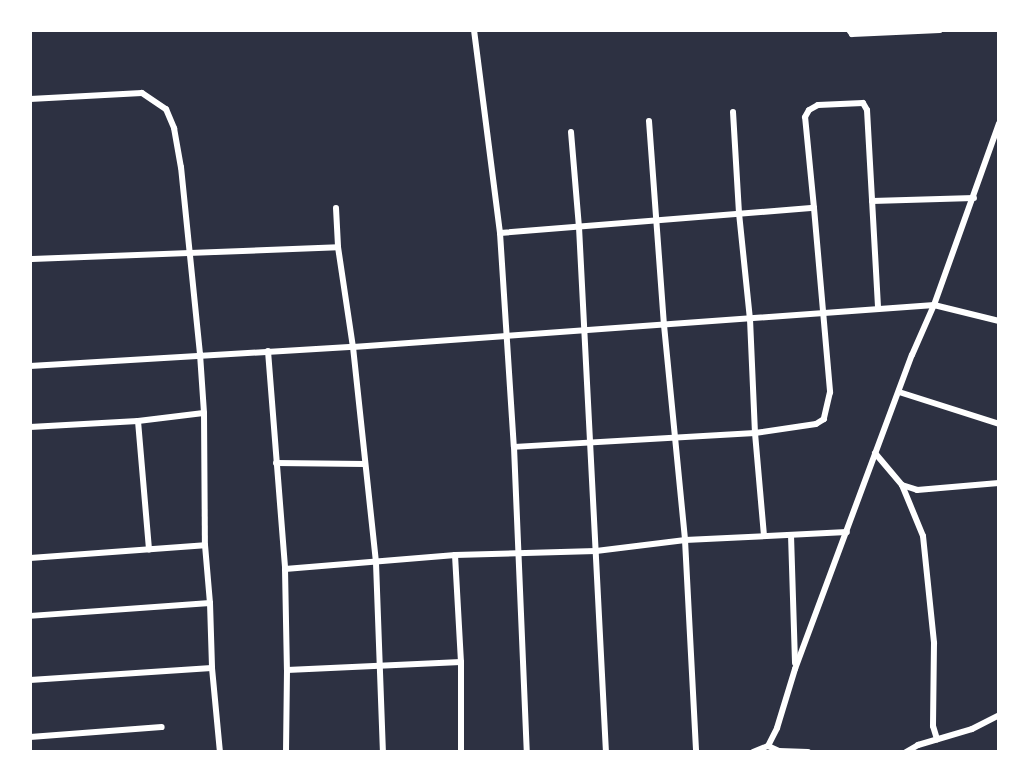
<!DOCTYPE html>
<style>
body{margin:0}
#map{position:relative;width:1029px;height:782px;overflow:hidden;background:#2d3142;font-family:Overpass,sans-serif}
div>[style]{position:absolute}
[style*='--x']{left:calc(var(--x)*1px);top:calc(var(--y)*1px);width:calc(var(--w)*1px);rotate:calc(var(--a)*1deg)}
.minor>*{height:6px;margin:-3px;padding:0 3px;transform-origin:3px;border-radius:3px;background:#fff}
span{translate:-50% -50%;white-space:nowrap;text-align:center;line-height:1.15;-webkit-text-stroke:4.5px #fff;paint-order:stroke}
.frame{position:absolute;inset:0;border:32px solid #fff;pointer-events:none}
</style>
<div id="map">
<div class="minor">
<div style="--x:474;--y:30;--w:205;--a:82.7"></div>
<div style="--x:500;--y:233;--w:214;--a:86.3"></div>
<div style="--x:514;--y:447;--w:305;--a:87.6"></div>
<div style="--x:849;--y:30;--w:5;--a:53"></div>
<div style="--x:852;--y:34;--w:88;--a:-2.6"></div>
<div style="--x:30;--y:99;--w:112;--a:-3.1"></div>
<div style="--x:142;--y:93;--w:29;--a:34"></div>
<div style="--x:166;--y:109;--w:21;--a:67"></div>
<div style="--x:174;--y:128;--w:40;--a:80"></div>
<div style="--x:181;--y:167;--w:188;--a:84.2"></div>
<div style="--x:200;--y:354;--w:59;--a:86.1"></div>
<div style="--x:204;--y:413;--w:132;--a:89.6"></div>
<div style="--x:205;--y:545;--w:58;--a:85.1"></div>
<div style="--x:210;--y:603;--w:180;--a:175.9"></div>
<div style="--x:733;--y:112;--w:101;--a:86.6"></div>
<div style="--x:739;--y:213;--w:107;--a:84.1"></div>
<div style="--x:750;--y:319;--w:114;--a:87.5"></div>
<div style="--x:755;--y:433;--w:103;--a:85"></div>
<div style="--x:649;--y:121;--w:205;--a:85.8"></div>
<div style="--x:664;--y:325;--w:216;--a:84.4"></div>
<div style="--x:685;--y:540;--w:212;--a:87"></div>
<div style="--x:571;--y:132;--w:95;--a:85.2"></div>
<div style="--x:579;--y:227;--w:526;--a:87.06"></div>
<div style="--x:872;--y:201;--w:102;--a:-1.7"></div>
<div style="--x:336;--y:208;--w:39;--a:87"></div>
<div style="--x:338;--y:247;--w:101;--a:81.5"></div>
<div style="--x:353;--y:347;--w:217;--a:83.9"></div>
<div style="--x:376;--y:563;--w:189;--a:87.9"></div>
<div style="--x:814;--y:208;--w:91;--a:-95.6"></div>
<div style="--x:805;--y:117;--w:8;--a:-60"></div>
<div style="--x:809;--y:110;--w:10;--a:-29"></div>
<div style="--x:818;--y:105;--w:45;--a:-2.5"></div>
<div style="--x:863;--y:103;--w:8;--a:60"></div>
<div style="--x:867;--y:110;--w:197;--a:86.8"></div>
<div style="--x:500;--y:233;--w:315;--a:-4.6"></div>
<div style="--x:814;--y:208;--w:185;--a:85"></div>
<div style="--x:830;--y:392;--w:28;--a:103"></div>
<div style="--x:824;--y:419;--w:9;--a:148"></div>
<div style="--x:816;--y:424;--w:62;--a:171.6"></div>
<div style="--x:755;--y:433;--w:241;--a:176.7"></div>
<div style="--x:32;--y:259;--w:306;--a:-2.2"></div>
<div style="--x:268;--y:351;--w:219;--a:85.5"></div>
<div style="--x:285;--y:569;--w:171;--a:-4.7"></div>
<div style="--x:455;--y:555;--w:141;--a:-1.6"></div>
<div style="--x:596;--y:551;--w:90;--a:-7"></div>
<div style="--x:685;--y:540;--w:162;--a:-2.8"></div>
<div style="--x:30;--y:366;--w:324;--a:-3.4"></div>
<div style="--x:353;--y:347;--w:583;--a:-4.13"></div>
<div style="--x:934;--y:305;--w:67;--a:13.8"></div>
<div style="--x:899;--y:392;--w:105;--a:17.7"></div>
<div style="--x:138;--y:421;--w:129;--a:85.1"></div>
<div style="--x:30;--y:427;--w:108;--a:-3.2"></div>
<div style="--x:138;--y:421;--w:66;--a:-6.9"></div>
<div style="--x:875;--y:453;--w:42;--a:49.8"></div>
<div style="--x:902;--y:485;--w:16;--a:18"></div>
<div style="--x:917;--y:490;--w:82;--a:-4.9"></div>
<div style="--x:276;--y:463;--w:89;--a:0.6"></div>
<div style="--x:902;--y:485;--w:55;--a:67.6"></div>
<div style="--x:923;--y:536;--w:108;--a:84.1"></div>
<div style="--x:934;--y:643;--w:83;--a:90.7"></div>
<div style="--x:933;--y:726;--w:14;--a:73"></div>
<div style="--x:791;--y:535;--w:128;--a:88.2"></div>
<div style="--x:455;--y:555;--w:107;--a:86.8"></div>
<div style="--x:461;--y:662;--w:90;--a:90"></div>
<div style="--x:30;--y:558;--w:175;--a:-4.2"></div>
<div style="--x:285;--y:569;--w:101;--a:88.9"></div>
<div style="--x:210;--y:603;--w:65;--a:88.2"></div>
<div style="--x:30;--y:680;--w:182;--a:-3.8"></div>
<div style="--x:212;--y:668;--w:84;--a:84.6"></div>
<div style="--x:30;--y:737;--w:132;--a:-4.3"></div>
<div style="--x:768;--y:746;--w:12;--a:24"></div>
<div style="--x:779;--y:751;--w:29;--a:2"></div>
<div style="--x:286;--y:752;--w:82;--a:-89.3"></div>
<div style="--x:287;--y:670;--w:174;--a:-2.6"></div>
<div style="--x:753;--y:752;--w:16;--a:-22"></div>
<div style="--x:768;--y:746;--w:20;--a:-63"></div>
<div style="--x:777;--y:728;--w:62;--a:-73"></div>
<div style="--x:795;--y:669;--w:335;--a:-69.6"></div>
<div style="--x:912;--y:355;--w:55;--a:-66.3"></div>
<div style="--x:934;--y:305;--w:193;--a:-70.3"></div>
<div style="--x:906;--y:752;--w:14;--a:-30"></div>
<div style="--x:918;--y:745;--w:56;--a:-16.5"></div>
<div style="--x:972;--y:729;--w:30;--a:-27"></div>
</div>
<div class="frame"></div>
</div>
